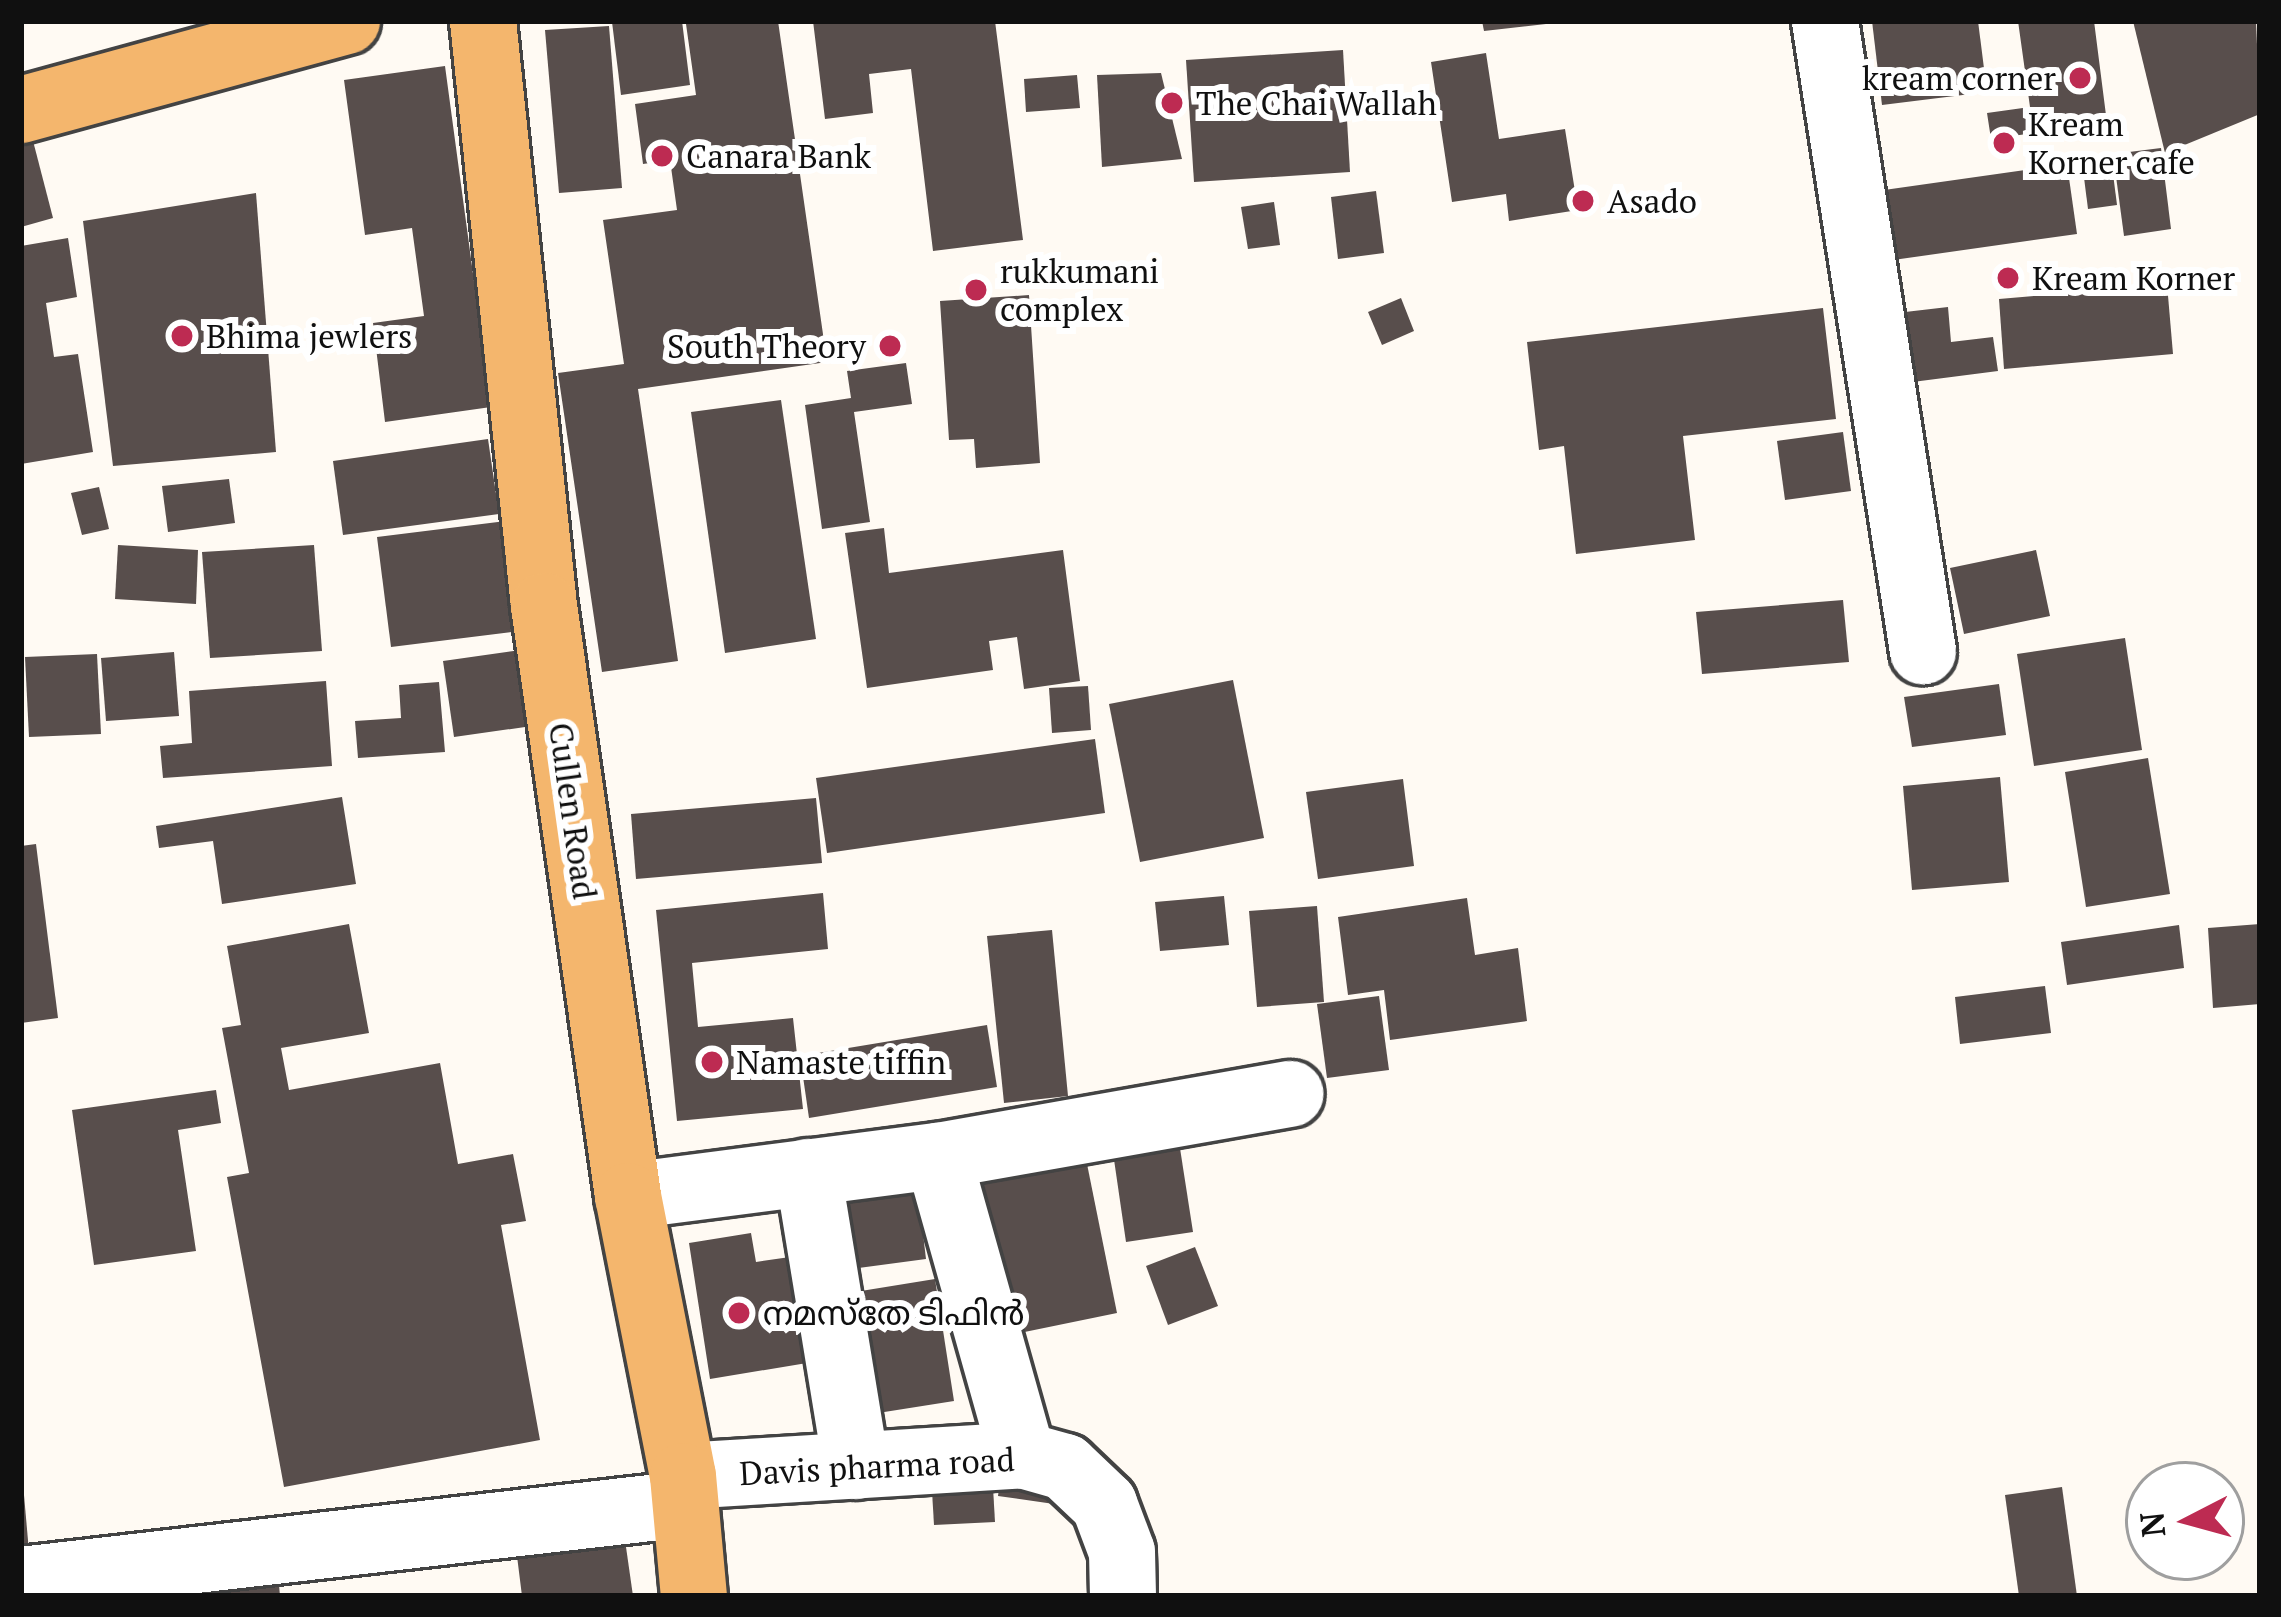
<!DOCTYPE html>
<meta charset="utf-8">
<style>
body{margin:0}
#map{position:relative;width:2281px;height:1617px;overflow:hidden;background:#fffaf3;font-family:"PT Serif","Noto Sans Malayalam",serif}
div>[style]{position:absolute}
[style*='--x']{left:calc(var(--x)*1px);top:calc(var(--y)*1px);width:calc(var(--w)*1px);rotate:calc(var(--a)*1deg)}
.building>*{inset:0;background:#584e4c}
.roads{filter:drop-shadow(3px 0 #434343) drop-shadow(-3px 0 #434343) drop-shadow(0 3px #434343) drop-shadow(0 -3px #434343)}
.minor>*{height:66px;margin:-33px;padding:0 33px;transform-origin:33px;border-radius:33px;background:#fff}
.major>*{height:66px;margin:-33px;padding:0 33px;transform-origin:33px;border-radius:33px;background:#f4b66d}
.dots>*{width:33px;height:33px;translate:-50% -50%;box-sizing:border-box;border:6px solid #fff;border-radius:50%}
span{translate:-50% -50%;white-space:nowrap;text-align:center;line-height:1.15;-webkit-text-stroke:12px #fff;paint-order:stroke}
.poi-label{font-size:33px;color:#101010}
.right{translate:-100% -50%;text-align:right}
.left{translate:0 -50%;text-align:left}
.street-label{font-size:33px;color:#101010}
.frame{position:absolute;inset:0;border:24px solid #101010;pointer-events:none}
.north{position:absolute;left:2125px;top:1461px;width:120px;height:120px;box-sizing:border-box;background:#fff;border:3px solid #9f9f9f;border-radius:50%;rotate:264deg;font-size:33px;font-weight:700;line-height:48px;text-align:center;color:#101010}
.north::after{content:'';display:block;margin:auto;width:42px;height:54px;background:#bd2b52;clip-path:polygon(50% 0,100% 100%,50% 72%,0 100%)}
</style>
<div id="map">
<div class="building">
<div style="clip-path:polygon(682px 21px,690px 85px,621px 95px,612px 22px)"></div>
<div style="clip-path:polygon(778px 21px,827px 362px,638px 389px,678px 661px,602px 672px,558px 373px,624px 364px,603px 220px,677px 210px,670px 160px,643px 164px,635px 104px,696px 95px,686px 24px)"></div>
<div style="clip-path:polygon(813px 21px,995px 21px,1023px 240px,933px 251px,911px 69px,869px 74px,873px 113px,825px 119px)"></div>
<div style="clip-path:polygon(1482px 21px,1546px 21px,1546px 24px,1484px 31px)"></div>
<div style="clip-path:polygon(1872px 21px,1978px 21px,1987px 92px,1882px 105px)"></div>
<div style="clip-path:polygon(2018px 21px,2094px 21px,2107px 123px,1991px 139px,1987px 113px,2030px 107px)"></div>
<div style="clip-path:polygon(2133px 21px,2256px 21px,2260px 114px,2165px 153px)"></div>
<div style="clip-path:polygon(609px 26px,622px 188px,559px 193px,545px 30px)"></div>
<div style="clip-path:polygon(1343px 50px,1350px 172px,1194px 182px,1186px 60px)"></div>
<div style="clip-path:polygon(1486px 53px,1499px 139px,1565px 129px,1578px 210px,1509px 221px,1506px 194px,1452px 202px,1431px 62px)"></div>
<div style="clip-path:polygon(445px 66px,491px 407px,385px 422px,373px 323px,424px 316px,412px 228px,365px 235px,344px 80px)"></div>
<div style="clip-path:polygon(1161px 73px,1182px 159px,1102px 167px,1097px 75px)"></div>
<div style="clip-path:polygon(1077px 75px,1080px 108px,1026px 112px,1024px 79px)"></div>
<div style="clip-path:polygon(32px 137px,53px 218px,21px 227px,21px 140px)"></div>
<div style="clip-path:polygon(2161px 148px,2171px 229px,2124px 236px,2113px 154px)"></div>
<div style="clip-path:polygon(2111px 158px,2117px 205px,2088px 209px,2082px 162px)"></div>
<div style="clip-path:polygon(2067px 164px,2077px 234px,1872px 263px,1863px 193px)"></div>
<div style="clip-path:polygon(1376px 191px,1384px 253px,1338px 259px,1331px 197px)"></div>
<div style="clip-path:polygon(256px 193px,276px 452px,113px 466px,83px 221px)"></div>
<div style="clip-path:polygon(1274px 202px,1280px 245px,1248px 249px,1241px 207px)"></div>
<div style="clip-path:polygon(68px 238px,77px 297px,46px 303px,54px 357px,78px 354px,93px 452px,21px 464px,21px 246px)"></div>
<div style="clip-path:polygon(2167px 284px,2173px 354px,2004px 369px,1999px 299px)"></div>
<div style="clip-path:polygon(1029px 295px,1040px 463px,976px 468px,974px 439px,949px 440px,940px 301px)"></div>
<div style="clip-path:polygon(1401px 298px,1414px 331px,1382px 345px,1368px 312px)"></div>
<div style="clip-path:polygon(1948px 307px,1951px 342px,1993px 337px,1998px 371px,1897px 384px,1888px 314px)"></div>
<div style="clip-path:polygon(1823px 308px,1836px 419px,1683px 436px,1695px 540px,1576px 554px,1564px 446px,1539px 450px,1527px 342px)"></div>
<div style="clip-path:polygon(906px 363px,912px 404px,854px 412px,870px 522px,822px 529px,805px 405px,851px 398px,847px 371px)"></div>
<div style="clip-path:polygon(781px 400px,816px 639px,725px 653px,691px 412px)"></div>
<div style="clip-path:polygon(1843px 432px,1851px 491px,1785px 500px,1777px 441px)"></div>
<div style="clip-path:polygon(488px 439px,499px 514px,343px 535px,333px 461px)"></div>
<div style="clip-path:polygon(229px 479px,235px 523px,168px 532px,162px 486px)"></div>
<div style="clip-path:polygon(99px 487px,109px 529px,82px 535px,71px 493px)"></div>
<div style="clip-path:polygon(506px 521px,519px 631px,391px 647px,377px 537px)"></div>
<div style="clip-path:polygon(884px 528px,889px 573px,1063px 550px,1080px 681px,1024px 689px,1017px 637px,989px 641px,993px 670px,867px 688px,845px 533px)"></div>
<div style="clip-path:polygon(118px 545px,198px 550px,196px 604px,115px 599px)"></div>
<div style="clip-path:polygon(314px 545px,322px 651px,210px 658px,202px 552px)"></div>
<div style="clip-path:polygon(2036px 550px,2050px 616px,1964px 634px,1950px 568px)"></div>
<div style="clip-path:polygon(1843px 600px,1849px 662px,1702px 674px,1696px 612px)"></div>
<div style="clip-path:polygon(2125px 638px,2142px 750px,2034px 766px,2017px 654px)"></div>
<div style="clip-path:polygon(521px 650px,532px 726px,454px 737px,443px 661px)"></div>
<div style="clip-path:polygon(174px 652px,179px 716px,106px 721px,101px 658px)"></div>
<div style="clip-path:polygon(97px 654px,101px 734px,29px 737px,25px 657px)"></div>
<div style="clip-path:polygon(1233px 680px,1264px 838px,1140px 862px,1109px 704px)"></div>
<div style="clip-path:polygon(326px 681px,332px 766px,163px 778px,160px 746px,192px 743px,189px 691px)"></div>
<div style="clip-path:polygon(439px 682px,445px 752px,358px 758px,355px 721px,401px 718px,399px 685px)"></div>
<div style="clip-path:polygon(1999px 684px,2006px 735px,1912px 747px,1904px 697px)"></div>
<div style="clip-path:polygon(1088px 686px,1091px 730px,1052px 733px,1049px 688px)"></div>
<div style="clip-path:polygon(1095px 739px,1105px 813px,827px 853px,816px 778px)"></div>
<div style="clip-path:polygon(2148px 758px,2170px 894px,2086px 907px,2065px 772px)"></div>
<div style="clip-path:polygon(2000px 777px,2009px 882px,1912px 890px,1903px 786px)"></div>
<div style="clip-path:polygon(1403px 779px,1414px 866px,1318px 879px,1306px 792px)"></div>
<div style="clip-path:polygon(342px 797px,356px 884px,222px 904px,213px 841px,159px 848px,156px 826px)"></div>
<div style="clip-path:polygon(816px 798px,822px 863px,636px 879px,631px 814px)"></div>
<div style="clip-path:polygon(36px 844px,58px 1018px,21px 1023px,21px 846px)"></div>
<div style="clip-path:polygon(823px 893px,828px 949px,692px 963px,698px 1027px,793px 1018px,803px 1109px,677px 1121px,656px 910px)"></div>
<div style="clip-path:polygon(1224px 896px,1229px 945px,1160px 951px,1155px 902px)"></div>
<div style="clip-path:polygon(1467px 898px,1475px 955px,1518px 948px,1527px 1021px,1390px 1040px,1384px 990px,1348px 995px,1338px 917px)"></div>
<div style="clip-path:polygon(1317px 906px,1324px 1002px,1257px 1007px,1249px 911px)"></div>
<div style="clip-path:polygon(349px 924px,369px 1033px,281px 1048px,289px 1090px,440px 1063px,458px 1164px,513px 1154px,526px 1221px,501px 1225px,540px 1440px,284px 1487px,227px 1177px,249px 1173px,222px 1028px,241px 1025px,227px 946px)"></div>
<div style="clip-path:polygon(2260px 924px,2260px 1004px,2213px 1008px,2208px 928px)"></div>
<div style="clip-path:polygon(2179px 925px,2184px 968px,2067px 985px,2061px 942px)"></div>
<div style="clip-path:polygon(1052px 930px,1068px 1096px,1004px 1103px,987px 936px)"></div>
<div style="clip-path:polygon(2045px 986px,2051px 1033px,1960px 1044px,1955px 997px)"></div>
<div style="clip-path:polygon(1379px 996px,1389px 1070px,1327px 1078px,1317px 1004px)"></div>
<div style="clip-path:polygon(987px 1025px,997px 1087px,809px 1118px,800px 1056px)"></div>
<div style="clip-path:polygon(216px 1090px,221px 1123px,178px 1130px,196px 1251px,94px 1265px,72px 1110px)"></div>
<div style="clip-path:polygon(1177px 1129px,1193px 1232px,1126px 1242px,1111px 1139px)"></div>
<div style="clip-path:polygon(1083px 1144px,1117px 1313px,1010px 1335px,975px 1167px)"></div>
<div style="clip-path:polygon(916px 1175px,926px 1259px,836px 1271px,825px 1186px)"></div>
<div style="clip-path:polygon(751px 1233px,756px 1262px,797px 1256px,813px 1362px,710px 1379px,689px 1243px)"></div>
<div style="clip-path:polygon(1195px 1247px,1218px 1306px,1168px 1325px,1146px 1266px)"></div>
<div style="clip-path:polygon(935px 1279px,954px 1401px,878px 1413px,861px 1291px)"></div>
<div style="clip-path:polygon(1002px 1465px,1058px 1473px,1054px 1504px,998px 1496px)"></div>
<div style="clip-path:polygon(992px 1470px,995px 1522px,934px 1525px,931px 1474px)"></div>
<div style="clip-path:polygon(2062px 1487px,2077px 1596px,2019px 1596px,2005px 1495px)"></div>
<div style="clip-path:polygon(24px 1495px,30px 1563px,21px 1564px,21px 1496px)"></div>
<div style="clip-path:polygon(625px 1540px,633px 1596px,522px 1596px,517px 1556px)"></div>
<div style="clip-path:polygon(279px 1585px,280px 1596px,219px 1596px,219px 1593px)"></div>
</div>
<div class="roads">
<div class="minor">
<div style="--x:1825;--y:21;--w:638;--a:81.16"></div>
<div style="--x:938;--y:1156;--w:358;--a:-10"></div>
<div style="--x:808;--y:1172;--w:298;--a:80.7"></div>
<div style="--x:628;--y:1196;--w:313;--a:-7.4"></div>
<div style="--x:938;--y:1156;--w:311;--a:74.3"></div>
<div style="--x:683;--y:1476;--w:340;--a:-3.5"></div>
<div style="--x:1022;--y:1455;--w:45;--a:15.6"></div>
<div style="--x:1065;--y:1467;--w:54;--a:43.5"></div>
<div style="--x:1104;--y:1504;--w:51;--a:69.4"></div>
<div style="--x:1122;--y:1552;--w:44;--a:88.7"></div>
<div style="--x:21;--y:1580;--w:668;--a:-6.53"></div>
</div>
<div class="major">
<div style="--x:483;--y:21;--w:588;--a:84.05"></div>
<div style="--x:544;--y:606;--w:596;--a:81.9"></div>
<div style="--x:628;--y:1196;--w:285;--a:78.9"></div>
<div style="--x:683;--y:1476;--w:121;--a:84.8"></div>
<div style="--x:21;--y:110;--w:338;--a:-15.3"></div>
</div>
</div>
<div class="dots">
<div style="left:2080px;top:78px;background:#bd2b52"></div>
<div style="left:1172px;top:103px;background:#bd2b52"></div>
<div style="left:2004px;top:143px;background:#bd2b52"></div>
<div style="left:662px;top:156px;background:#bd2b52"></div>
<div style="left:1583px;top:201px;background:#bd2b52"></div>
<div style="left:2008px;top:278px;background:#bd2b52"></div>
<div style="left:976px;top:290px;background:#bd2b52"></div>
<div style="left:182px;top:336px;background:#bd2b52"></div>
<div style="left:890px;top:346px;background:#bd2b52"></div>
<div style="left:712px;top:1062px;background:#bd2b52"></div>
<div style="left:739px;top:1313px;background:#bd2b52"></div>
</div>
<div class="poi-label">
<span class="right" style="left:2056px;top:78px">kream corner</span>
<span class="left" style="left:1196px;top:103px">The Chai Wallah</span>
<span class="left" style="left:2028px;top:143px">Kream<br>Korner cafe</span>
<span class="left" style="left:686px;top:156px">Canara Bank</span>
<span class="left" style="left:1607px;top:201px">Asado</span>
<span class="left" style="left:1000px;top:290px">rukkumani<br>complex</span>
<span class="left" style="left:2032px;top:278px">Kream Korner</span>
<span class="left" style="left:206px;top:336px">Bhima jewlers</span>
<span class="right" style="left:866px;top:346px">South Theory</span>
<span class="left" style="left:736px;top:1062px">Namaste tiffin</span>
<span class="left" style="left:763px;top:1313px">നമസ്തേ ടിഫിൻ</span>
</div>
<div class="street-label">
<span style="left:573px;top:811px;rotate:82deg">Cullen Road</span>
<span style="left:877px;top:1466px;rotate:-3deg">Davis pharma road</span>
</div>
<div class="frame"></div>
<div class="north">N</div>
</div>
